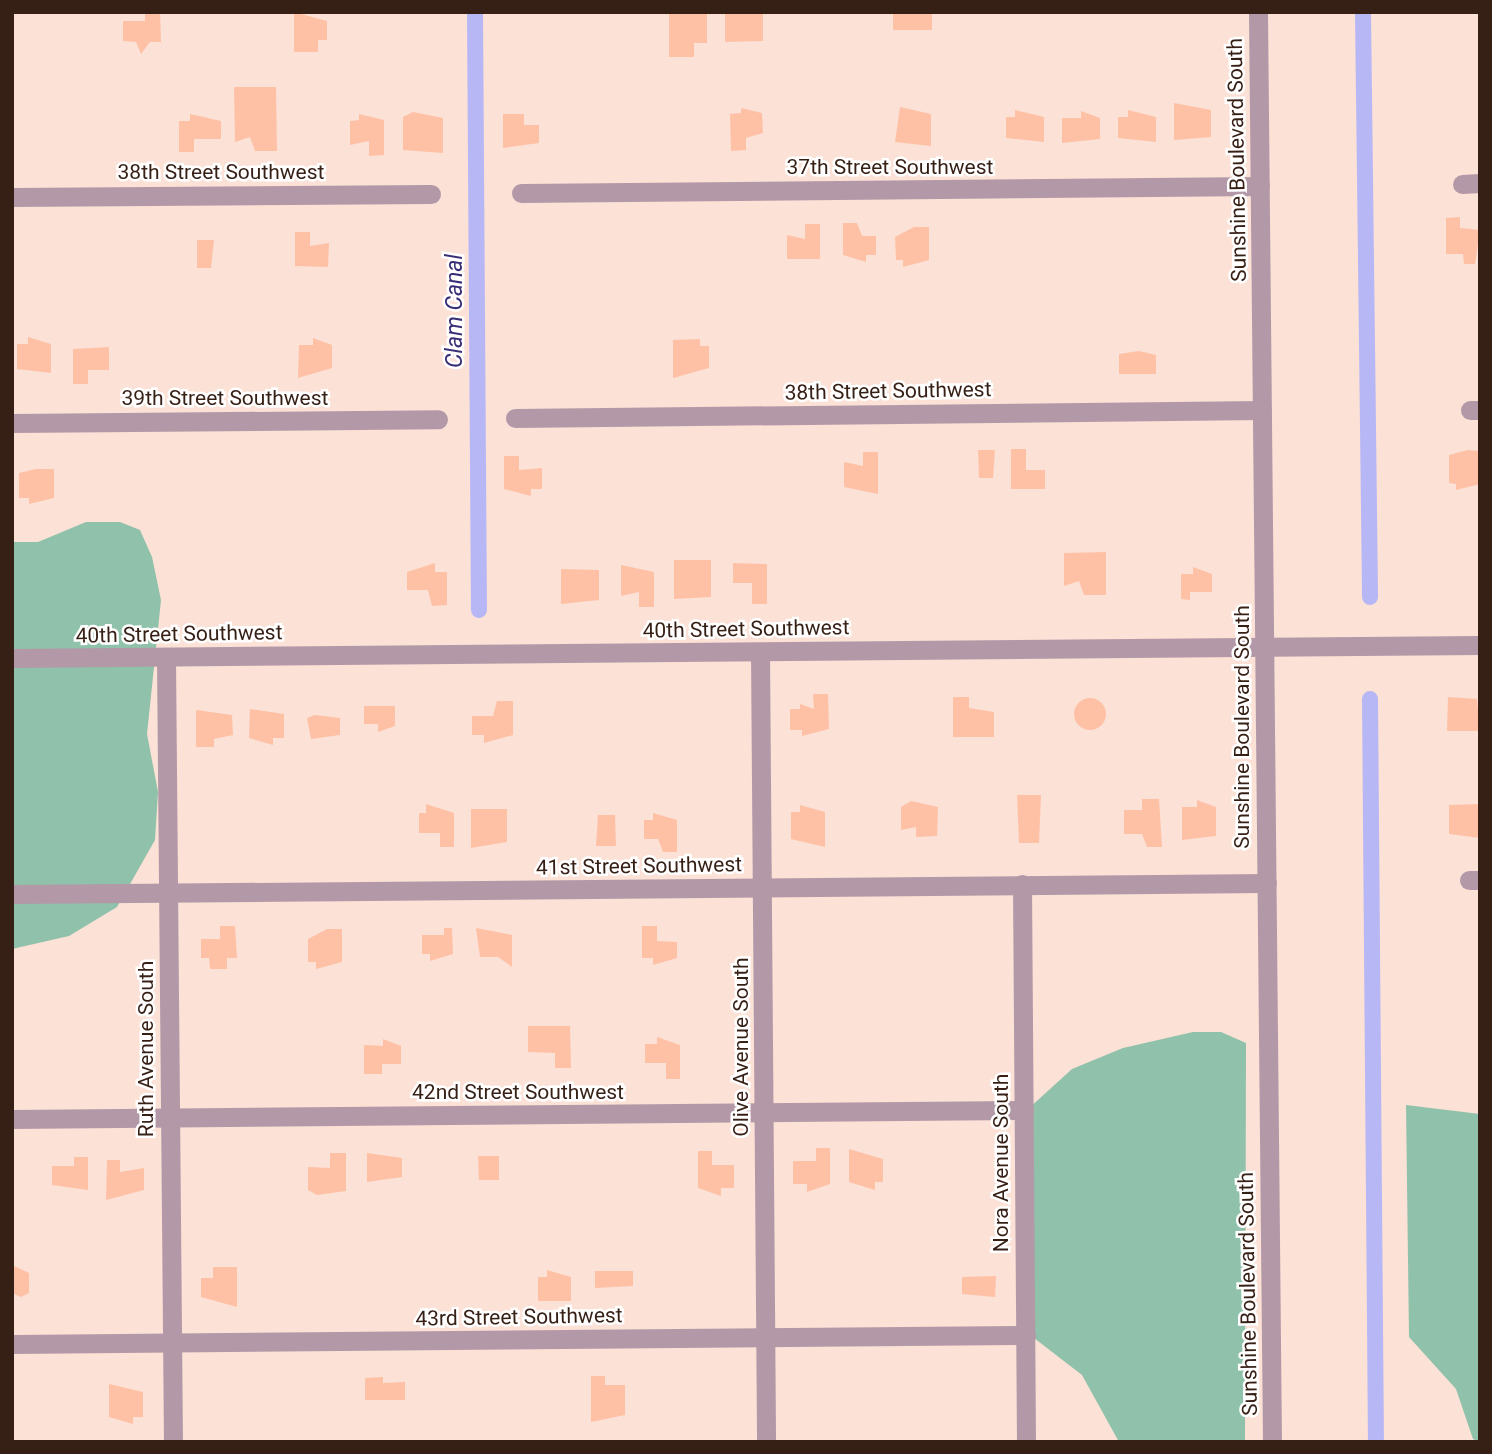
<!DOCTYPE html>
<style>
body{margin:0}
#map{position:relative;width:1492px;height:1454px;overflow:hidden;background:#fbe1d6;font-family:Roboto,sans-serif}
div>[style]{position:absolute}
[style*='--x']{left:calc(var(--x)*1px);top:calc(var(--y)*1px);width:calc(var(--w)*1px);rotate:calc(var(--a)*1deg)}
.green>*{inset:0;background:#90c1aa}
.canal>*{height:16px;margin:-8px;padding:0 8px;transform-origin:8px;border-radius:8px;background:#b8b7f6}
.building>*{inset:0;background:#ffc1a6}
.round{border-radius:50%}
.minor>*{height:19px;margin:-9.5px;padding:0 9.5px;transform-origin:9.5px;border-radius:9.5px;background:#b399a7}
span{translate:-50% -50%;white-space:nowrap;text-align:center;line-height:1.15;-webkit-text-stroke:5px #fff;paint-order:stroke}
.street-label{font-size:21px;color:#361f15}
.water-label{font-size:23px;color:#382e76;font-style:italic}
.frame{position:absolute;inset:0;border:14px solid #361f15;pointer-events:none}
</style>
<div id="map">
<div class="green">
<div style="clip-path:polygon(86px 522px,120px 522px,140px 530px,152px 557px,161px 600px,147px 734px,158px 792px,155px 840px,117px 907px,69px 936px,12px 949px,12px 542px,38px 542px)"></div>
<div style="clip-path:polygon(1193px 1032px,1221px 1032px,1246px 1043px,1245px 1442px,1119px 1442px,1082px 1375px,1034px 1338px,1028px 1109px,1072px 1069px,1123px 1048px)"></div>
<div style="clip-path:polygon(1406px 1105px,1480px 1114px,1480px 1442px,1473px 1439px,1456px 1389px,1409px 1337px)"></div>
</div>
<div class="canal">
<div style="--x:475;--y:12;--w:598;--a:89.62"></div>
<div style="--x:1363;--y:12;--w:585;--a:89.31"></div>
<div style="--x:1370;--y:699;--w:743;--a:89.54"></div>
</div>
<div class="building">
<div style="clip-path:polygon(145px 12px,160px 12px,161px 42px,150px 42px,141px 54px,136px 42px,123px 41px,123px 21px,145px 21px)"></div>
<div style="clip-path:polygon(294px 12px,327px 21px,327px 40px,318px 40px,318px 52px,294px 52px)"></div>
<div style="clip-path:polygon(669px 12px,707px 12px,707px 43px,694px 43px,694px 57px,669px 57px)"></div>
<div style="clip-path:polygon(725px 12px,763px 12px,763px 41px,725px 42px)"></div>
<div style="clip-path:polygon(893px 12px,932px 12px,932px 30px,893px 30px)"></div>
<div style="clip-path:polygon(234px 87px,276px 87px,277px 151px,255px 151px,250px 137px,235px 142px)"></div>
<div style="clip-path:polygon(1174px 103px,1211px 110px,1211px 137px,1174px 140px)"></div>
<div style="clip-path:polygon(900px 107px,931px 114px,931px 146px,895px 142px)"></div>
<div style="clip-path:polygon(741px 108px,762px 113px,763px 133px,746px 138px,746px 150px,731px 151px,730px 114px,741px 113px)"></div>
<div style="clip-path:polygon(1015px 110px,1044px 117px,1044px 142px,1006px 138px,1006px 117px,1015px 117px)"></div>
<div style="clip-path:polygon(1128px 110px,1156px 117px,1156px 142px,1118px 138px,1118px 117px,1128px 117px)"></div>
<div style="clip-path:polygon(1081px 111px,1100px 118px,1100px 139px,1062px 143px,1062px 118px,1081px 118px)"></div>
<div style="clip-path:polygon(413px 112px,443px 118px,443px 153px,403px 150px,403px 117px)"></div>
<div style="clip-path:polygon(190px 114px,221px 121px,221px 139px,194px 139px,194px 152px,179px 152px,179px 121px,190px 121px)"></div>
<div style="clip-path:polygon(359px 114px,384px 120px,384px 155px,369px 156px,369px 141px,350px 145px,350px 121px,359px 120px)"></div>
<div style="clip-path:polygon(503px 114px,524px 114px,524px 125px,539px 125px,539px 143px,503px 148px)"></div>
<div style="clip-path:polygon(1460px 217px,1460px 228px,1480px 230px,1475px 264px,1464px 264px,1463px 254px,1446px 254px,1446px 218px)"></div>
<div style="clip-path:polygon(843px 223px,857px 223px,862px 236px,876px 236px,876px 255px,866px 255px,866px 262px,843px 255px)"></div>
<div style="clip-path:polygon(805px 224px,820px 224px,820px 259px,787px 259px,787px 235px,805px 239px)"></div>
<div style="clip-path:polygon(914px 227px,929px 227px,929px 260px,903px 267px,903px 260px,896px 260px,895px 237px)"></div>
<div style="clip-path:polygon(295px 232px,310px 232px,310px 246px,329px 243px,328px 267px,295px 266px)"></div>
<div style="clip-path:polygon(197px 240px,214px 240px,211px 268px,197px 268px)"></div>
<div style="clip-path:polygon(28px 337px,51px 344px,51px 373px,17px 369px,17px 344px,28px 344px)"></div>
<div style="clip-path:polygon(313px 338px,332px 345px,332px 368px,298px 378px,299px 345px,313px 345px)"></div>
<div style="clip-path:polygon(700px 339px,700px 346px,709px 346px,709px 368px,673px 378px,673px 340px)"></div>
<div style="clip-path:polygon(109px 347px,109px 370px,88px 370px,88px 384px,73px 384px,73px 349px)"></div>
<div style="clip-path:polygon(1139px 351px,1156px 355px,1156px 374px,1119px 374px,1119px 354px)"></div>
<div style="clip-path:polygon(1011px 449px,1026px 449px,1026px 470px,1045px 470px,1045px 489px,1011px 489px)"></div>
<div style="clip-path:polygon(978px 450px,995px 450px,993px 478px,979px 478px)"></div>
<div style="clip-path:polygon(1468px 450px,1480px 451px,1480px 484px,1456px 490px,1456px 484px,1449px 483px,1449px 455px)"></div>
<div style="clip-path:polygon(863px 452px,878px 452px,878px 494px,844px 487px,844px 462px,863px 466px)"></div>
<div style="clip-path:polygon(504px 456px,519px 456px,519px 470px,542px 468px,542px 489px,531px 489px,531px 496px,504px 489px)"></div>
<div style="clip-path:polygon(36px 469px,54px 469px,54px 498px,29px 504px,29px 498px,19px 498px,19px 473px)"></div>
<div style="clip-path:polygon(1106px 552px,1106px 595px,1084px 595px,1079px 581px,1064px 586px,1064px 553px)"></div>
<div style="clip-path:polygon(674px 560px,711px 560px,711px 597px,674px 599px)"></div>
<div style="clip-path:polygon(435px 563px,435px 572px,447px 572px,447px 605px,432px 606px,428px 590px,407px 590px,407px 572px)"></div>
<div style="clip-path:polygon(733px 563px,767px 564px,767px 604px,752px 604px,752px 583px,733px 583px)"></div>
<div style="clip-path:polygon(621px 565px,654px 572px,654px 607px,639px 607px,639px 592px,621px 596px)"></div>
<div style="clip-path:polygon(1193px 567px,1212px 574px,1212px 592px,1190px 592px,1190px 600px,1181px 599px,1181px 574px,1193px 574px)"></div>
<div style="clip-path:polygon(561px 569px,599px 570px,599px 600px,561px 604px)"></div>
<div style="clip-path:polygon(813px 694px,828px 694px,829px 729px,802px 736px,802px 730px,790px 730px,790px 709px,800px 709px,800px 704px,814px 709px)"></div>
<div style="clip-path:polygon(953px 697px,969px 697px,969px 708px,994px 712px,994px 737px,953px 737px)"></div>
<div style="clip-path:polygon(1448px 697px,1477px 699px,1480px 731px,1447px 731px)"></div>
<div class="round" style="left:1074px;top:698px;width:32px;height:32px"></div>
<div style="clip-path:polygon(497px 701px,513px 701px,513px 735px,484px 743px,484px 735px,472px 735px,472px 716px,493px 716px)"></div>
<div style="clip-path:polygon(364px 706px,395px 706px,395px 726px,378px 732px,378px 724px,364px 724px)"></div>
<div style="clip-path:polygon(250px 709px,284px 714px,284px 738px,273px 738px,273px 745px,249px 738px)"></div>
<div style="clip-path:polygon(196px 710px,232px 715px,233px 735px,214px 739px,214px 747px,196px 747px)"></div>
<div style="clip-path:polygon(315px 715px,340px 718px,340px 735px,311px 739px,307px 718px)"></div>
<div style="clip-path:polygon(1017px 795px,1041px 795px,1039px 843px,1019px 843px)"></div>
<div style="clip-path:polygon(1142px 799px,1159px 799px,1162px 847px,1147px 847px,1142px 834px,1124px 834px,1124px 810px,1142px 810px)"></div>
<div style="clip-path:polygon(1197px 800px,1216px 807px,1216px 836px,1182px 840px,1182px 807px,1197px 807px)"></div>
<div style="clip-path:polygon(911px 801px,938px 807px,937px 836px,916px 837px,916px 827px,901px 830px,901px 807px)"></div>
<div style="clip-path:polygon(426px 804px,454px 813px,454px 847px,440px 847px,440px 833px,419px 833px,419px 813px,426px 813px)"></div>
<div style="clip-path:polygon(1480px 804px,1480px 838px,1449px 834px,1449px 805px)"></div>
<div style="clip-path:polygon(800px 805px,825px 812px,825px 847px,791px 839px,791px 812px,800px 812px)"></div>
<div style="clip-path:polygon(471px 809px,507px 809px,507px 842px,471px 848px)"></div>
<div style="clip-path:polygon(653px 813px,677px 820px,677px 852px,663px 852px,658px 839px,644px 839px,644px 820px,653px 820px)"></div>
<div style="clip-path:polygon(598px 815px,615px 815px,616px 846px,596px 846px)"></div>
<div style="clip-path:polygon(220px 926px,235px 926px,237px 958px,227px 958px,227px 969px,210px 969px,209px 958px,201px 958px,201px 939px,220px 939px)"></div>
<div style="clip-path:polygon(642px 926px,657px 926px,657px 941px,677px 942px,677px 958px,653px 965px,653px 958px,642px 958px)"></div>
<div style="clip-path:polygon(444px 928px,452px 928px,453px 954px,430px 961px,430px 954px,422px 954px,422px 935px,444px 935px)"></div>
<div style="clip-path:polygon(476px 928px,512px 935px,512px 967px,498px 957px,480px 957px)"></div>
<div style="clip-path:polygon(327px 929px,342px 929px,342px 962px,316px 969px,316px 962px,308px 962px,308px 939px)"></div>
<div style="clip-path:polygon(528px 1026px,570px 1026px,571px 1068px,555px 1068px,555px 1053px,528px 1052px)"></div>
<div style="clip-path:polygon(657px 1037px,680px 1045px,680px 1079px,666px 1079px,666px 1063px,645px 1063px,645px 1044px,657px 1044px)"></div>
<div style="clip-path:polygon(383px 1039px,401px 1046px,401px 1064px,382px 1064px,382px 1074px,364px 1074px,364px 1045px,383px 1046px)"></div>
<div style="clip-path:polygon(816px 1148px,830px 1148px,830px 1184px,807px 1192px,807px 1184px,793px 1184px,793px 1161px,816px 1161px)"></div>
<div style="clip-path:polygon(849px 1149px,883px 1159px,883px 1182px,875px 1182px,875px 1190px,849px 1182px)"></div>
<div style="clip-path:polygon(698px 1151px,712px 1151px,712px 1165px,734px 1165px,734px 1188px,721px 1188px,721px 1196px,698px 1188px)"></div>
<div style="clip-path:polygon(330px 1153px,346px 1153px,346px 1191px,317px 1195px,308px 1190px,308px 1167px,330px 1168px)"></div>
<div style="clip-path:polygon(367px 1153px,402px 1158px,402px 1177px,367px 1182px)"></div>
<div style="clip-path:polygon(478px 1156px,499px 1156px,499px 1180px,479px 1180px)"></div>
<div style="clip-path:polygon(74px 1157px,88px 1157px,88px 1190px,52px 1185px,52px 1166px,74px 1166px)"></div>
<div style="clip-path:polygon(107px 1160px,120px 1160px,120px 1172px,144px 1168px,144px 1190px,106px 1200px)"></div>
<div style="clip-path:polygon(12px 1265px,29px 1273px,29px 1293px,21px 1297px,12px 1293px)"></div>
<div style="clip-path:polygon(213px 1267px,237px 1267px,237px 1307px,201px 1297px,201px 1278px,213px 1278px)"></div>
<div style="clip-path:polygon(547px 1270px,571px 1277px,571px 1301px,538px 1301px,538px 1277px,547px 1277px)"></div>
<div style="clip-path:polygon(595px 1271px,633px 1271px,633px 1286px,595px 1288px)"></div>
<div style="clip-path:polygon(996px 1276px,995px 1297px,962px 1294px,962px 1277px)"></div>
<div style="clip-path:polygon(591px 1376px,605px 1376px,605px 1385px,625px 1385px,625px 1415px,591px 1422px)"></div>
<div style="clip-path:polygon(383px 1377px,383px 1383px,405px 1382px,405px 1400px,365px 1400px,365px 1378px)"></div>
<div style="clip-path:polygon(109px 1384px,143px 1392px,143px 1417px,133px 1417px,133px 1424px,109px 1417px)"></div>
</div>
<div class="minor">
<div style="--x:1258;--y:12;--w:1430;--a:89.44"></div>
<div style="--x:1462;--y:184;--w:18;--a:-3"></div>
<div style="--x:521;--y:193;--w:739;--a:-0.54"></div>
<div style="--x:12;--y:197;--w:419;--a:-0.4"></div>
<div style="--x:1470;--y:410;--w:10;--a:0"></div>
<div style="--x:515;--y:418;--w:747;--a:-0.61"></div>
<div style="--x:12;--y:423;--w:426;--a:-0.5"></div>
<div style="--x:760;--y:652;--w:790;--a:89.56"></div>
<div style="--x:166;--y:657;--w:785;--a:89.49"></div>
<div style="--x:12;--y:658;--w:1468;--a:-0.51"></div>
<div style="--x:1469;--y:880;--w:11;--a:0"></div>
<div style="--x:1022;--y:884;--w:558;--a:89.59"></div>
<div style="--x:12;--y:894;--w:1255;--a:-0.5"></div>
<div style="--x:12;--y:1119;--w:1012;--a:-0.51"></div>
<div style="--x:12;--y:1344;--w:1014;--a:-0.51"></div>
</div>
<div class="street-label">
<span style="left:1237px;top:160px;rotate:-91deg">Sunshine Boulevard South</span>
<span style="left:890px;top:167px">37th Street Southwest</span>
<span style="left:221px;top:172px">38th Street Southwest</span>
<span style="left:888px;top:391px;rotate:-1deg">38th Street Southwest</span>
<span style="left:225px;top:398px">39th Street Southwest</span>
<span style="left:746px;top:629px;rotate:-1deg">40th Street Southwest</span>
<span style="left:179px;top:634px;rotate:-1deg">40th Street Southwest</span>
<span style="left:1242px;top:727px;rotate:-90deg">Sunshine Boulevard South</span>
<span style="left:639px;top:866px;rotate:-1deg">41st Street Southwest</span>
<span style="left:741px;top:1047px;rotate:-90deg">Olive Avenue South</span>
<span style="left:146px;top:1049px;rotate:-90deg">Ruth Avenue South</span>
<span style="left:518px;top:1092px">42nd Street Southwest</span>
<span style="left:1001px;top:1163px;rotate:-90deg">Nora Avenue South</span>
<span style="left:1248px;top:1294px;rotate:-91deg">Sunshine Boulevard South</span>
<span style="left:519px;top:1317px;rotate:-1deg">43rd Street Southwest</span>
</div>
<div class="water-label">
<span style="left:455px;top:311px;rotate:-90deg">Clam Canal</span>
</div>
<div class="frame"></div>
</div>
